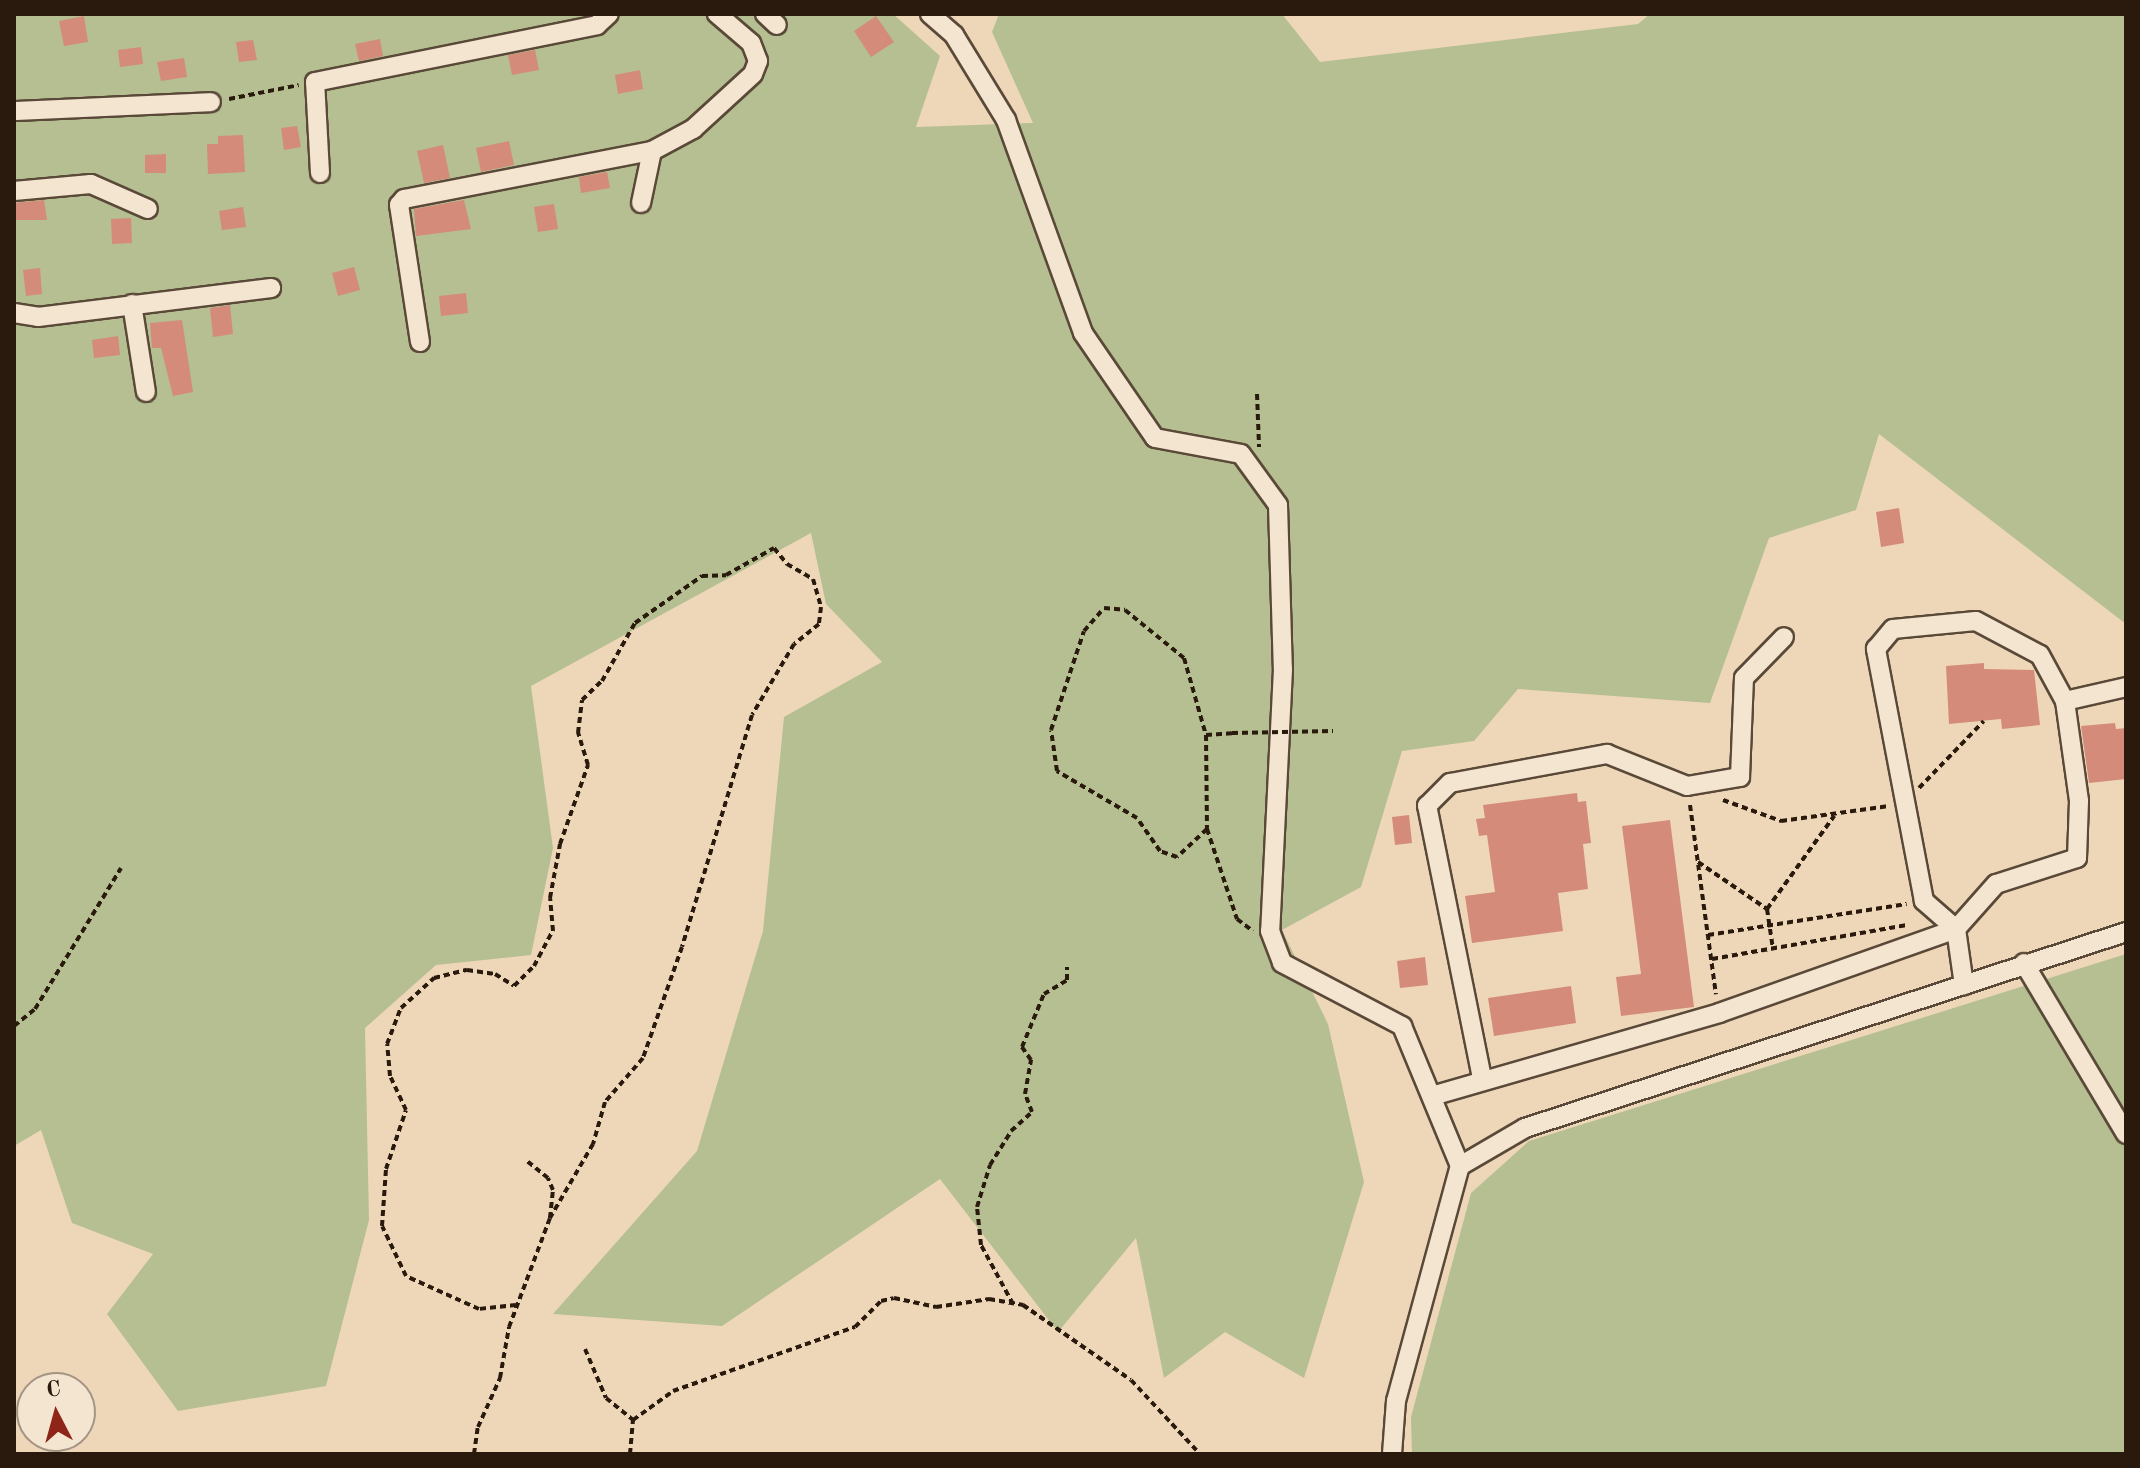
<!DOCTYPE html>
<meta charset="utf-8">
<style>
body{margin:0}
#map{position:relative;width:2140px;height:1468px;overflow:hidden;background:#eed7b8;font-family:"Old Standard TT",serif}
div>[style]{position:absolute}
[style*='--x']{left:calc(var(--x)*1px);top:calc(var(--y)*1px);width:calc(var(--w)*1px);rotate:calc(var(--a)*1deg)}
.green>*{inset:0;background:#b5bf91}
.building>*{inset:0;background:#d48b79}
.path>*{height:4px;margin-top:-2px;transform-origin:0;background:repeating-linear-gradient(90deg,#291a0d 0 6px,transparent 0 10px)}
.roads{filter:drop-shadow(2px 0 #5a4938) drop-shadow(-2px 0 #5a4938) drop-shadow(0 2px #5a4938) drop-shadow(0 -2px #5a4938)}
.minor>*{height:18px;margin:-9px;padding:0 9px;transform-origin:9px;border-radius:9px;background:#f4e5d1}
.path-bridge>*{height:4px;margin-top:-2px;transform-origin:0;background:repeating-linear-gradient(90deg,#291a0d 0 6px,transparent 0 10px)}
span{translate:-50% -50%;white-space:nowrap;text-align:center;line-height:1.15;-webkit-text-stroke:6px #f4e5d1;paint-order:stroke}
.frame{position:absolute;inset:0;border:16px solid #291a0d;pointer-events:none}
.north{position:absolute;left:16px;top:1372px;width:80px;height:80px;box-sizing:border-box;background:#f4e5d1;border:2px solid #a39483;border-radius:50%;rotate:354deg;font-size:22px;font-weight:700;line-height:32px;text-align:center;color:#291a0d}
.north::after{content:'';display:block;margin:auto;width:28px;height:36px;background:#8f2418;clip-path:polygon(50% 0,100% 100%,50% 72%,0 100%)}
</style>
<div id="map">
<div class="green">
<div style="clip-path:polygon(14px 14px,893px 14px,940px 56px,916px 127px,1033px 123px,992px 32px,999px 14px,1282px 14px,1320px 62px,1638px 24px,1650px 14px,2126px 14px,2126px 624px,1879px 434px,1856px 510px,1769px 538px,1710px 703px,1518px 689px,1474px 741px,1402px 751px,1361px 887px,1282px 930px,1328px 1024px,1364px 1182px,1304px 1378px,1225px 1332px,1164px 1378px,1136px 1238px,1058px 1332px,940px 1179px,722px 1326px,553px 1314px,697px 1151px,763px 931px,784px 717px,882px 662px,826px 604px,811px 533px,531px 686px,553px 848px,531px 955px,436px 965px,365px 1028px,369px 1220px,326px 1386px,178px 1411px,107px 1314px,153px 1254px,72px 1223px,41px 1130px,14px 1146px)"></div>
<div style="clip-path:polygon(2126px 954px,2126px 1454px,1412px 1454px,1411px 1417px,1471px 1193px,1529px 1141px)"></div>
</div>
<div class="building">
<div style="clip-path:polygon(84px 16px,88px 42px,64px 46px,59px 21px)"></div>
<div style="clip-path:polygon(876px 16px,894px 42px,871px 57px,854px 31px)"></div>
<div style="clip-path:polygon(380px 39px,383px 56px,359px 61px,355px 44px)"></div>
<div style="clip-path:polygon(253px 40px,257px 60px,239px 62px,236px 42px)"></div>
<div style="clip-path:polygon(141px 47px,143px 64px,120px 67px,118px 50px)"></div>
<div style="clip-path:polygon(535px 50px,539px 70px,512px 75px,508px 55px)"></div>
<div style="clip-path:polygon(184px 58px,187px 77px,161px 81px,157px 62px)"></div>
<div style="clip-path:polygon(640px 70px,643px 89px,618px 94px,615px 75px)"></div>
<div style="clip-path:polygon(297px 126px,301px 147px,284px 150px,281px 128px)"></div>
<div style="clip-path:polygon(243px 135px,245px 172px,208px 174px,207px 144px,218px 144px,218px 136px)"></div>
<div style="clip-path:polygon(509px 141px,514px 165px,481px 172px,476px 148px)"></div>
<div style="clip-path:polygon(443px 145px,450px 178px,424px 183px,417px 151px)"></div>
<div style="clip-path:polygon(166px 154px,166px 173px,145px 173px,145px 155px)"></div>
<div style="clip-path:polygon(607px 172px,610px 188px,581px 193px,579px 177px)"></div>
<div style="clip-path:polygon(44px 200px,47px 220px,14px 220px,14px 203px)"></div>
<div style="clip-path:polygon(464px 200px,471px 229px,416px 236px,414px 209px)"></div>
<div style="clip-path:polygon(554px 204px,558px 229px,538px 232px,534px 207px)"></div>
<div style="clip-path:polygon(243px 207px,246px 227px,222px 230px,219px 211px)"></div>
<div style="clip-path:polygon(131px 218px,132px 243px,112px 244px,111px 219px)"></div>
<div style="clip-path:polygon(354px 267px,360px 290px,338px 296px,332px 273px)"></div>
<div style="clip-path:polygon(40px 268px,42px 294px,26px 296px,23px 270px)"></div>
<div style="clip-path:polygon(466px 293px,468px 313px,441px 316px,439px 296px)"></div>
<div style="clip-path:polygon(230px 305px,233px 334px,213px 337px,210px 308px)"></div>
<div style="clip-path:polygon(182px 320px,193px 392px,173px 396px,161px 348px,152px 348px,150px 323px)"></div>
<div style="clip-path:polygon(118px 336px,120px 355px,94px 358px,92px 340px)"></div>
<div style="clip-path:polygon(1899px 508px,1904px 543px,1881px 547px,1876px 512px)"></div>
<div style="clip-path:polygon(1984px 663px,1984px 669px,2034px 670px,2040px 725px,2002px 729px,2001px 719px,1949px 724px,1946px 666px)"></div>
<div style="clip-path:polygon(2115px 723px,2116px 729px,2126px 728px,2126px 779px,2089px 783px,2081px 726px)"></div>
<div style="clip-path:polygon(1577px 793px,1578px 802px,1586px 801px,1591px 843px,1583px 844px,1588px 889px,1558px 893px,1563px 931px,1472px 943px,1465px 896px,1495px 892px,1487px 835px,1479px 836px,1476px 819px,1485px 818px,1483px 805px)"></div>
<div style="clip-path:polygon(1409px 815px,1412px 843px,1395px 845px,1392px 817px)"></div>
<div style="clip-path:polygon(1670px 820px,1694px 1007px,1621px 1016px,1616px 977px,1641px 974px,1622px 826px)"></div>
<div style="clip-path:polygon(1425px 957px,1428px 985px,1400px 988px,1397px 961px)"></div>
<div style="clip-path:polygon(1571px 986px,1576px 1023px,1494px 1036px,1488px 998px)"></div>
</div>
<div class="path">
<div style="--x:229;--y:99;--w:71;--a:-11.3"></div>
<div style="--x:1257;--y:394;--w:53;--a:87.8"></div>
<div style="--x:1206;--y:735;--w:26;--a:-4"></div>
<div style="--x:1919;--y:788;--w:93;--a:-45.9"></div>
<div style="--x:1723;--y:800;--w:62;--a:19.9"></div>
<div style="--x:1781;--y:821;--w:109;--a:-7.9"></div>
<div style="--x:1690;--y:805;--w:191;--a:82.2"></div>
<div style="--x:1207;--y:829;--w:41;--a:137"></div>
<div style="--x:1177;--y:857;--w:18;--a:-161"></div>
<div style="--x:1160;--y:851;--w:40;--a:-124.9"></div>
<div style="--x:1137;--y:818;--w:93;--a:-149.6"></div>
<div style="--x:1057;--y:771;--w:41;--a:-98.3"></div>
<div style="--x:1051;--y:730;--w:104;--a:-71.6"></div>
<div style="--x:1084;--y:631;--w:30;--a:-49"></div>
<div style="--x:1104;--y:608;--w:21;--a:5"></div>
<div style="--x:1125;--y:610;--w:76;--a:39.1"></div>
<div style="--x:1184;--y:658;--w:80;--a:74.1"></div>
<div style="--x:1206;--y:735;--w:94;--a:89.4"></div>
<div style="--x:1207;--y:829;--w:95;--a:71.6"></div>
<div style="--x:1237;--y:919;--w:20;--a:37"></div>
<div style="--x:1698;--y:862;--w:83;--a:34.3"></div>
<div style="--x:1767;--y:909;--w:115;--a:-54.2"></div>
<div style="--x:1767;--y:909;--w:40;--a:81.5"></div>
<div style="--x:1708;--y:935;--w:201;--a:-8.9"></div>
<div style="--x:1712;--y:959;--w:198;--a:-9.9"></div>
<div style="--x:14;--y:1026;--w:27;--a:-39"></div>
<div style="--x:35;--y:1009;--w:165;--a:-58.6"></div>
<div style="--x:1013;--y:1304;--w:67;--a:-118.5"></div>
<div style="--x:981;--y:1245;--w:38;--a:-96"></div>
<div style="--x:977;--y:1207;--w:44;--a:-72.8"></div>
<div style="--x:990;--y:1165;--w:40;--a:-58"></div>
<div style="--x:1011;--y:1131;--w:28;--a:-42"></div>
<div style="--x:1032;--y:1112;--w:19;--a:-111"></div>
<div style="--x:1025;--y:1094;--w:35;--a:-80"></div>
<div style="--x:1031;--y:1060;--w:16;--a:-125"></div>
<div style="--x:1022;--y:1047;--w:57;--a:-67.5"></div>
<div style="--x:1044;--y:994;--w:27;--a:-31"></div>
<div style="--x:1067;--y:980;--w:13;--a:-90"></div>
<div style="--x:516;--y:1305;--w:37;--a:174"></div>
<div style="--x:479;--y:1309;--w:80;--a:-155.7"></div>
<div style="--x:406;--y:1276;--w:55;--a:-115.6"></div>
<div style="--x:382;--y:1226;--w:57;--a:-86"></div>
<div style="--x:386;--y:1169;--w:62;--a:-71.3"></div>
<div style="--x:406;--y:1110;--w:38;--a:-115"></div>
<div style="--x:390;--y:1076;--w:32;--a:-95"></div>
<div style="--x:387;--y:1044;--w:39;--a:-69"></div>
<div style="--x:401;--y:1008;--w:45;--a:-42.3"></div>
<div style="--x:434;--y:978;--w:34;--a:-14"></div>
<div style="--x:467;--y:970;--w:28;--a:8"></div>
<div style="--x:495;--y:974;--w:22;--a:32"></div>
<div style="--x:514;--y:986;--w:28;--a:-45"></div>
<div style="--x:534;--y:966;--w:40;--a:-62"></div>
<div style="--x:553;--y:931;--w:33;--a:-95"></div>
<div style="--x:550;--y:898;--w:55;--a:-79.5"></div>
<div style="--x:560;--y:844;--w:84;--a:-70.5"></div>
<div style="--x:588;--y:765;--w:34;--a:-107"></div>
<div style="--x:578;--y:733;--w:33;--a:-83"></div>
<div style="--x:582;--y:700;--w:28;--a:-44"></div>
<div style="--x:602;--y:681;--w:67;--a:-60.4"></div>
<div style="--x:635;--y:623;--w:82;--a:-35"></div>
<div style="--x:702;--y:576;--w:24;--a:-2"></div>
<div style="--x:726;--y:575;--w:55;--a:-29.4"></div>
<div style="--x:774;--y:548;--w:21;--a:51"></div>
<div style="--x:787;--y:564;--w:30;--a:30"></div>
<div style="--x:813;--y:579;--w:29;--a:74"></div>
<div style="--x:821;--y:607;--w:17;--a:97"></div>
<div style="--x:819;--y:624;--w:32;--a:141"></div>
<div style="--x:794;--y:644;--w:82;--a:120.6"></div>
<div style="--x:752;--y:715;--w:242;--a:106.8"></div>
<div style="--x:682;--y:947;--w:118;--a:109.4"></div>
<div style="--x:643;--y:1058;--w:58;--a:130.8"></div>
<div style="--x:605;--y:1102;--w:44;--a:105.9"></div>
<div style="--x:593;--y:1144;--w:86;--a:120.2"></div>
<div style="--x:585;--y:1349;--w:53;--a:66.8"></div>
<div style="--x:606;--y:1398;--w:35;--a:39"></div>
<div style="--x:474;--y:1454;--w:27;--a:-82"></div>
<div style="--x:478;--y:1427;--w:54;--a:-65.8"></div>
<div style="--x:500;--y:1378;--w:52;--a:-80"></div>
<div style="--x:509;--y:1327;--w:116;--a:-69.4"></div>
<div style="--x:550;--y:1218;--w:28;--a:-84"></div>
<div style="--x:553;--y:1190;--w:13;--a:-113"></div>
<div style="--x:548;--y:1178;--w:28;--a:-141"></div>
<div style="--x:630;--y:1454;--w:34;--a:-85"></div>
<div style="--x:633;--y:1420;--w:49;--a:-35.9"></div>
<div style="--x:673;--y:1391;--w:193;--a:-19.4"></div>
<div style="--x:855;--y:1327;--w:37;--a:-45"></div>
<div style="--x:881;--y:1301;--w:13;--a:-13"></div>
<div style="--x:894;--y:1298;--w:43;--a:12.1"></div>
<div style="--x:936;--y:1307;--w:54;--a:-8.6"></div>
<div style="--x:989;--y:1299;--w:35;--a:10"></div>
<div style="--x:1023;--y:1305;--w:131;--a:34.8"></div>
<div style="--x:1131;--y:1380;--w:101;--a:47"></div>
</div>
<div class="roads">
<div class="minor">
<div style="--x:765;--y:14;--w:16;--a:43"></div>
<div style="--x:930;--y:14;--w:32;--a:41"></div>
<div style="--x:954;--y:35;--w:100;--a:58.5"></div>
<div style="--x:1006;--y:120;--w:226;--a:70.1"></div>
<div style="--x:1083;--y:333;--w:127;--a:55.6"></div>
<div style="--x:1155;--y:438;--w:87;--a:10.5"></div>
<div style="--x:1241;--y:454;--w:63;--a:54"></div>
<div style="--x:1278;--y:505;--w:164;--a:88.3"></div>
<div style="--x:1283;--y:669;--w:262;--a:92.8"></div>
<div style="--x:1270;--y:931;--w:34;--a:69"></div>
<div style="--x:1282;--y:963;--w:136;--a:27.7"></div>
<div style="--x:1402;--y:1026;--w:152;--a:67.5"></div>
<div style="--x:14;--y:111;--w:197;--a:-2.6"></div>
<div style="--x:320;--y:173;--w:91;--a:-93.1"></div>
<div style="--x:315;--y:82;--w:288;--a:-11.4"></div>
<div style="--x:597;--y:25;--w:16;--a:-43"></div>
<div style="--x:14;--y:191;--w:77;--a:-5.2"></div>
<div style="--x:91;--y:184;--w:62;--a:23.7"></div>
<div style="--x:641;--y:203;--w:53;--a:-78.1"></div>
<div style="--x:132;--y:304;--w:89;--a:81"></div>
<div style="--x:14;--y:313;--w:24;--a:9"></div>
<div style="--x:38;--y:317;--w:235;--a:-7.1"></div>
<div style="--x:420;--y:342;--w:139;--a:-98.7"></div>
<div style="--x:399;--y:205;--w:8;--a:-50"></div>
<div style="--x:404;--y:199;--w:253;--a:-11"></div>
<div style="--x:652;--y:151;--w:47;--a:-28.2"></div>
<div style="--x:693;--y:129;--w:81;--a:-42.5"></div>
<div style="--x:753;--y:74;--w:14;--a:-69"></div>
<div style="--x:758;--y:61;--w:19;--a:-111"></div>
<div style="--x:751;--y:43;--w:45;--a:-139.5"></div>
<div style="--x:1976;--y:621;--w:72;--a:28"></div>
<div style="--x:2040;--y:655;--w:52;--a:61.5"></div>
<div style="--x:2065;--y:701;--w:101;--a:82"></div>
<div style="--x:2079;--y:801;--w:57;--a:92"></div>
<div style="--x:2077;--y:858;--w:85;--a:162.2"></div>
<div style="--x:1996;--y:884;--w:60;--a:131.6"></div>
<div style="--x:1956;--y:929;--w:43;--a:-138.8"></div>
<div style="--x:1924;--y:901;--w:257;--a:-100.8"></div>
<div style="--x:1876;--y:649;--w:26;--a:-50"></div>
<div style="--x:1893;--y:629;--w:83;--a:-5.5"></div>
<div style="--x:2065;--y:701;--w:63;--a:-12.9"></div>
<div style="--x:2024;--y:963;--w:199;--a:59.2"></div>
<div style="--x:1482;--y:1078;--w:278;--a:-101.4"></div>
<div style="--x:1427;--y:806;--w:33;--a:-45"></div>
<div style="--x:1450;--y:783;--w:160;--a:-10.5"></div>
<div style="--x:1607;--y:754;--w:86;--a:21.8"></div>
<div style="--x:1687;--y:786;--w:54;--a:-9.6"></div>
<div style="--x:1740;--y:777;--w:99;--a:-87.7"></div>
<div style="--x:1744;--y:678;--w:57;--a:-45.7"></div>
<div style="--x:1432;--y:1096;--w:299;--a:-16.1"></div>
<div style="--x:1719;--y:1013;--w:251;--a:-19.5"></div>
<div style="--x:1956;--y:929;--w:57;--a:81.9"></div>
<div style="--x:1392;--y:1454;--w:53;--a:-85.7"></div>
<div style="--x:1396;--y:1401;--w:244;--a:-74.8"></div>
<div style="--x:1460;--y:1166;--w:75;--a:-30.3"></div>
<div style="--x:1525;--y:1128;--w:632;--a:-18.06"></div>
</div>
</div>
<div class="path-bridge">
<div style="--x:1232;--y:733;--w:101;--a:-1.1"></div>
</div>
<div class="frame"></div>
<div class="north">С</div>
</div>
